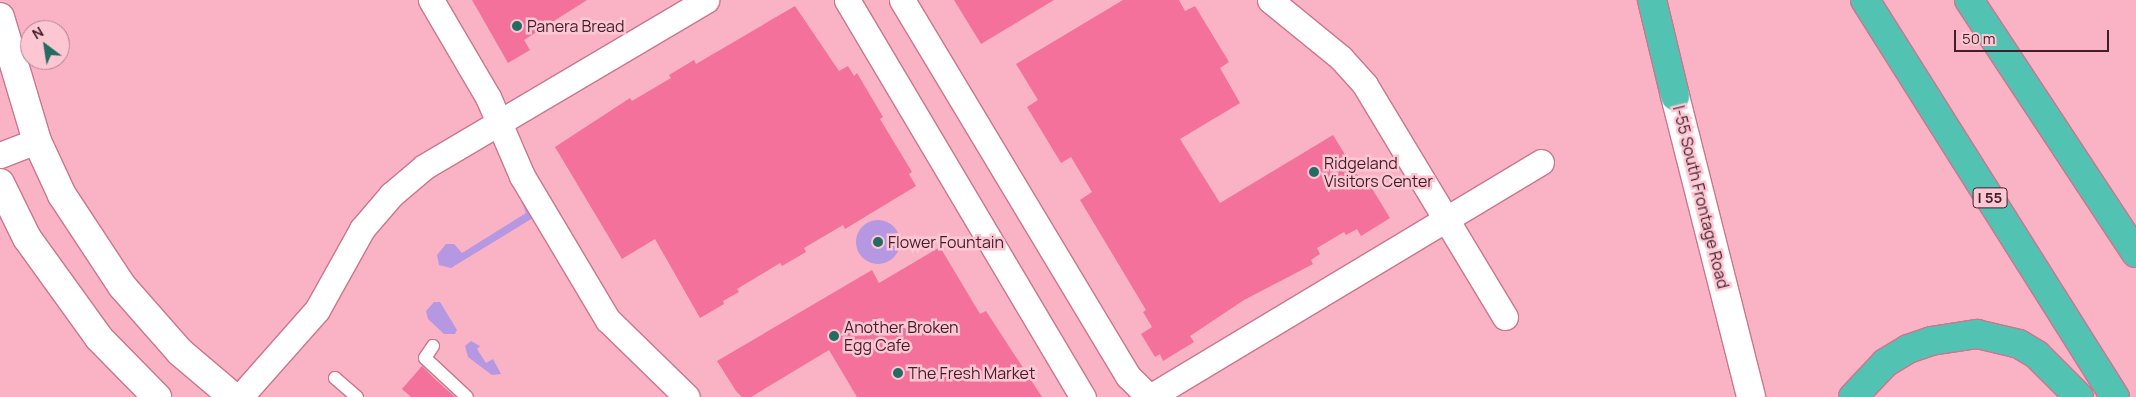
<!DOCTYPE html>
<style>
body{margin:0}
#map{position:relative;width:2136px;height:397px;overflow:hidden;background:#fab3c5;font-family:Manrope,sans-serif}
div>[style]{position:absolute}
[style*='--x']{left:calc(var(--x)*1px);top:calc(var(--y)*1px);width:calc(var(--w)*1px);rotate:calc(var(--a)*1deg)}
.green>*{inset:0;background:#b598e1}
.round{border-radius:50%}
.building>*{inset:0;background:#f3719a}
.roads{filter:drop-shadow(1px 0 #ca768e) drop-shadow(-1px 0 #ca768e) drop-shadow(0 1px #ca768e) drop-shadow(0 -1px #ca768e)}
.service>*{height:12px;margin:-6px;padding:0 6px;transform-origin:6px;border-radius:6px;background:#fff}
.minor>*{height:25px;margin:-12.5px;padding:0 12.5px;transform-origin:12.5px;border-radius:12.5px;background:#fff}
.tertiary>*{height:28px;margin:-14px;padding:0 14px;transform-origin:14px;border-radius:14px;background:#fff}
.secondary>*{height:28px;margin:-14px;padding:0 14px;transform-origin:14px;border-radius:14px;background:#fff}
.motorway>*{height:28px;margin:-14px;padding:0 14px;transform-origin:14px;border-radius:14px;background:#52c3b2}
.dots>*{width:14px;height:14px;translate:-50% -50%;box-sizing:border-box;border:2px solid #fdc6d3;border-radius:50%}
span{translate:-50% -50%;white-space:nowrap;text-align:center;line-height:1.15;-webkit-text-stroke:5px #fdc6d3;paint-order:stroke}
.shield-label span{padding:1px 4px;background:#fdc6d3;border:1px solid;border-radius:4px;-webkit-text-stroke-width:0}
.shield-label{font-size:15px;color:#411f29;font-weight:700}
.poi-label{font-size:16px;color:#411f29}
.left{translate:0 -50%;text-align:left}
.street-label{font-size:16px;color:#411f29}
.north{position:absolute;left:20px;top:20px;width:50px;height:50px;box-sizing:border-box;background:#fdc6d3;border:1px solid #b2838f;border-radius:50%;rotate:329deg;font-size:14px;font-weight:700;line-height:20px;text-align:center;color:#411f29}
.north::after{content:'';display:block;margin:auto;width:18px;height:22px;background:#246b61;clip-path:polygon(50% 0,100% 100%,50% 72%,0 100%)}
.scale{position:absolute;left:1954px;top:30px;width:155px;height:22px;box-sizing:border-box;border:2px solid #411f29;border-top:0;padding-left:6px;font-size:15px;line-height:18px;white-space:nowrap;color:#411f29;-webkit-text-stroke:4px #fdc6d3;paint-order:stroke}
</style>
<div id="map">
<div class="green">
<div style="clip-path:polygon(519px 195px,536px 216px,451px 268px,439px 265px,437px 255px,446px 244px,454px 244px,462px 253px,526px 213px)"></div>
<div class="round" style="left:856px;top:220px;width:44px;height:44px"></div>
<div style="clip-path:polygon(434px 302px,440px 302px,457px 330px,455px 334px,444px 334px,428px 319px,426px 311px)"></div>
<div style="clip-path:polygon(471px 341px,480px 346px,477px 349px,486px 363px,493px 359px,501px 374px,492px 375px,468px 357px,465px 346px)"></div>
</div>
<div class="building">
<div style="clip-path:polygon(472px 0,587px 0,524px 40px,530px 50px,508px 63px)"></div>
<div style="clip-path:polygon(954px 0,1054px 0,981px 44px)"></div>
<div style="clip-path:polygon(1123px 0,1179px 0,1185px 11px,1195px 6px,1229px 62px,1220px 68px,1240px 103px,1180px 139px,1220px 203px,1333px 135px,1363px 184px,1368px 182px,1390px 218px,1361px 236px,1357px 229px,1346px 235px,1344px 232px,1317px 248px,1320px 254px,1311px 260px,1313px 264px,1244px 300px,1190px 336px,1194px 342px,1163px 361px,1160px 354px,1155px 357px,1141px 334px,1152px 327px,1143px 312px,1146px 310px,1080px 200px,1092px 192px,1071px 157px,1061px 163px,1027px 107px,1038px 100px,1016px 64px)"></div>
<div style="clip-path:polygon(795px 6px,839px 71px,848px 66px,854px 76px,857px 73px,883px 117px,880px 119px,912px 172px,909px 174px,916px 186px,845px 229px,843px 225px,804px 248px,806px 252px,782px 266px,780px 263px,737px 289px,739px 292px,723px 301px,724px 304px,700px 318px,655px 239px,622px 259px,555px 147px,630px 98px,632px 101px,671px 78px,669px 75px,694px 60px,696px 64px)"></div>
<div style="clip-path:polygon(940px 247px,980px 314px,986px 311px,1042px 397px,857px 397px,829px 350px,751px 397px,742px 397px,736px 391px,717px 361px,872px 270px,879px 283px)"></div>
<div style="clip-path:polygon(422px 366px,437px 381px,455px 397px,411px 397px,402px 389px)"></div>
</div>
<div class="roads">
<div class="service">
<div style="--x:433;--y:346;--w:14;--a:124"></div>
<div style="--x:425;--y:358;--w:57;--a:42.9"></div>
<div style="--x:335;--y:378;--w:29;--a:41"></div>
</div>
<div class="minor">
<div style="--x:431;--y:0;--w:113;--a:59.6"></div>
<div style="--x:488;--y:97;--w:86;--a:66.7"></div>
<div style="--x:522;--y:176;--w:168;--a:59.2"></div>
<div style="--x:608;--y:320;--w:110;--a:44.3"></div>
<div style="--x:847;--y:0;--w:462;--a:59.3"></div>
<div style="--x:902;--y:0;--w:439;--a:59"></div>
<div style="--x:1128;--y:376;--w:30;--a:45"></div>
<div style="--x:1270;--y:0;--w:92;--a:39.2"></div>
<div style="--x:1341;--y:58;--w:36;--a:48"></div>
<div style="--x:1365;--y:85;--w:271;--a:58.9"></div>
<div style="--x:0;--y:155;--w:40;--a:-21"></div>
<div style="--x:240;--y:397;--w:116;--a:-48.5"></div>
<div style="--x:317;--y:310;--w:93;--a:-60.9"></div>
<div style="--x:362;--y:229;--w:45;--a:-49.5"></div>
<div style="--x:391;--y:195;--w:43;--a:-40.3"></div>
<div style="--x:424;--y:167;--w:328;--a:-30.6"></div>
<div style="--x:1150;--y:397;--w:456;--a:-31"></div>
</div>
<div class="tertiary">
<div style="--x:0;--y:17;--w:129;--a:73.4"></div>
<div style="--x:37;--y:141;--w:60;--a:65.2"></div>
<div style="--x:62;--y:195;--w:109;--a:56.6"></div>
<div style="--x:122;--y:286;--w:88;--a:48.7"></div>
<div style="--x:180;--y:352;--w:70;--a:40.3"></div>
<div style="--x:0;--y:183;--w:61;--a:63.9"></div>
<div style="--x:27;--y:238;--w:123;--a:54.2"></div>
<div style="--x:99;--y:338;--w:83;--a:45.5"></div>
</div>
<div class="secondary">
<div style="--x:1675;--y:96;--w:310;--a:75.8"></div>
</div>
<div class="motorway">
<div style="--x:1652;--y:0;--w:99;--a:76.5"></div>
<div style="--x:1865;--y:0;--w:469;--a:57.8"></div>
<div style="--x:1969;--y:0;--w:303;--a:56.6"></div>
<div style="--x:1853;--y:397;--w:47;--a:-46.7"></div>
<div style="--x:1885;--y:363;--w:27;--a:-31"></div>
<div style="--x:1908;--y:349;--w:24;--a:-19"></div>
<div style="--x:1931;--y:341;--w:47;--a:-8.7"></div>
<div style="--x:1977;--y:334;--w:43;--a:13.4"></div>
<div style="--x:2019;--y:344;--w:21;--a:31"></div>
<div style="--x:2037;--y:355;--w:59;--a:45"></div>
</div>
</div>
<div class="dots">
<div style="left:517px;top:26px;background:#246b61"></div>
<div style="left:1314px;top:172px;background:#246b61"></div>
<div style="left:878px;top:242px;background:#246b61"></div>
<div style="left:834px;top:336px;background:#246b61"></div>
<div style="left:898px;top:373px;background:#246b61"></div>
</div>
<div class="shield-label">
<span style="left:1990px;top:198px">I 55</span>
</div>
<div class="poi-label">
<span class="left" style="left:527px;top:26px">Panera Bread</span>
<span class="left" style="left:1324px;top:172px">Ridgeland<br>Visitors Center</span>
<span class="left" style="left:888px;top:242px">Flower Fountain</span>
<span class="left" style="left:844px;top:336px">Another Broken<br>Egg Cafe</span>
<span class="left" style="left:908px;top:373px">The Fresh Market</span>
</div>
<div class="street-label">
<span style="left:1701px;top:197px;rotate:76deg">I-55 South Frontage Road</span>
</div>
<div class="north">N</div>
<div class="scale">50 m</div>
</div>
